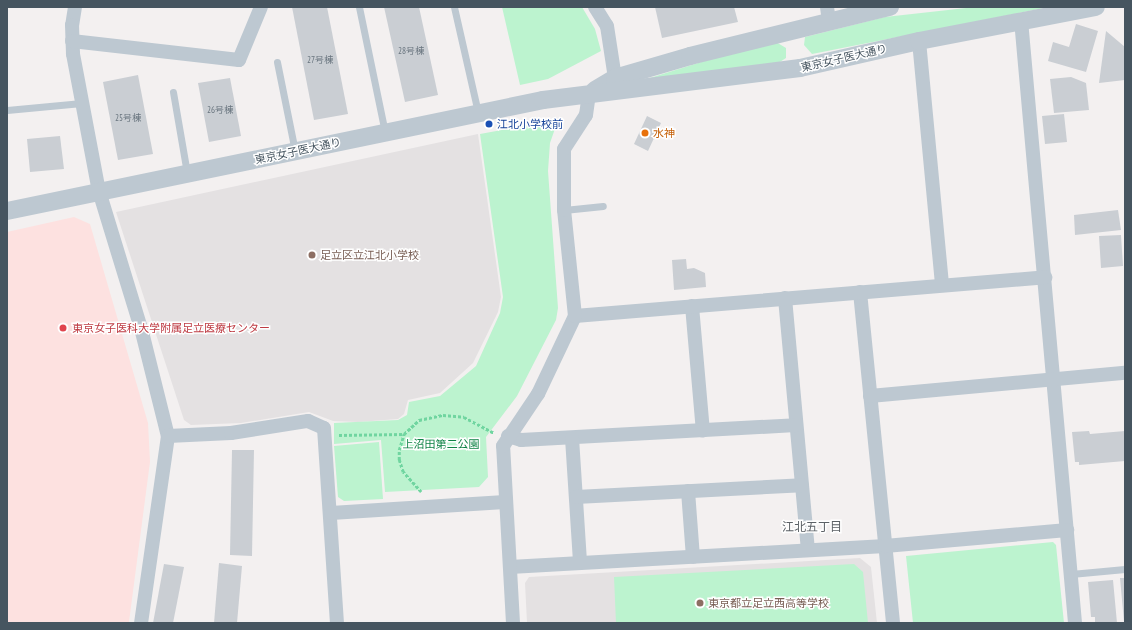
<!DOCTYPE html>
<meta charset="utf-8">
<style>
body{margin:0}
#map{position:relative;width:1132px;height:630px;overflow:hidden;background:#f3f0f0;font-family:"PT Sans Narrow","Noto Sans JP",sans-serif}
div>[style]{position:absolute}
[style*='--x']{left:calc(var(--x)*1px);top:calc(var(--y)*1px);width:calc(var(--w)*1px);rotate:calc(var(--a)*1deg)}
.education>*{inset:0;background:#e4e1e2}
.medical>*{inset:0;background:#fde1e0}
.green>*{inset:0;background:#bcf3cf}
.building>*{inset:0;background:#caced3}
.path>*{height:2.5px;margin-top:-1.25px;transform-origin:0;background:repeating-linear-gradient(90deg,#70d5a0 0 3px,transparent 0 5px)}
.service>*{height:7px;margin:-3.5px;padding:0 3.5px;transform-origin:3.5px;border-radius:3.5px;background:#bdc8d1}
.minor>*{height:14px;margin:-7px;padding:0 7px;transform-origin:7px;border-radius:7px;background:#bdc8d1}
.tertiary>*{height:18px;margin:-9px;padding:0 9px;transform-origin:9px;border-radius:9px;background:#bdc8d1}
.dots>*{width:11px;height:11px;translate:-50% -50%;box-sizing:border-box;border:2px solid #fff;border-radius:50%}
span{translate:-50% -50%;white-space:nowrap;text-align:center;line-height:1.15;-webkit-text-stroke:3px #fff;paint-order:stroke}
.number-label{font-size:9px;color:#67737d}
.number-label span{-webkit-text-stroke-width:0}
.street-label{font-size:11px;color:#465560}
.transit-label{font-size:11px;color:#164399}
.left{translate:0 -50%;text-align:left}
.food-label{font-size:11px;color:#c56008}
.education-label{font-size:11px;color:#785e54}
.health-label{font-size:11px;color:#be3a42}
.park-label{font-size:11px;color:#0f8345}
.neighbourhood-label{font-size:12px;color:#5c6166}
.frame{position:absolute;inset:0;border:8px solid #465560;pointer-events:none}
</style>
<div id="map">
<div class="education">
<div style="clip-path:polygon(478px 134px,501px 297px,498px 312px,473px 363px,440px 393px,408px 400px,404px 414px,398px 419px,358px 422px,333px 421px,309px 412px,241px 423px,191px 425px,184px 420px,116px 212px)"></div>
<div style="clip-path:polygon(860px 558px,871px 567px,877px 623px,527px 623px,525px 583px,529px 577px)"></div>
</div>
<div class="medical">
<div style="clip-path:polygon(74px 217px,90px 224px,148px 423px,150px 462px,129px 622px,7px 623px,7px 232px)"></div>
</div>
<div class="green">
<div style="clip-path:polygon(502px 7px,582px 7px,595px 29px,601px 51px,548px 79px,520px 85px)"></div>
<div style="clip-path:polygon(975px 7px,1049px 7px,812px 54px,804px 45px,805px 37px,885px 17px)"></div>
<div style="clip-path:polygon(776px 42px,786px 48px,786px 58px,775px 65px,640px 81px,750px 47px)"></div>
<div style="clip-path:polygon(558px 120px,550px 143px,548px 171px,558px 308px,556px 320px,517px 396px,486px 437px,488px 477px,479px 487px,385px 492px,381px 440px,334px 444px,334px 423px,398px 420px,407px 415px,409px 402px,440px 396px,476px 366px,500px 313px,503px 297px,480px 134px)"></div>
<div style="clip-path:polygon(379px 442px,383px 499px,344px 501px,338px 497px,334px 446px)"></div>
<div style="clip-path:polygon(1053px 542px,1056px 545px,1064px 623px,913px 623px,906px 556px)"></div>
<div style="clip-path:polygon(854px 564px,863px 572px,868px 623px,616px 623px,614px 577px)"></div>
</div>
<div class="building">
<div style="clip-path:polygon(292px 7px,327px 7px,348px 114px,314px 120px)"></div>
<div style="clip-path:polygon(384px 7px,419px 7px,438px 95px,405px 102px)"></div>
<div style="clip-path:polygon(655px 7px,734px 7px,738px 22px,662px 38px)"></div>
<div style="clip-path:polygon(1076px 24px,1098px 31px,1086px 72px,1048px 61px,1053px 42px,1069px 47px)"></div>
<div style="clip-path:polygon(1106px 31px,1125px 47px,1125px 80px,1099px 83px)"></div>
<div style="clip-path:polygon(138px 75px,153px 154px,118px 160px,103px 82px)"></div>
<div style="clip-path:polygon(1071px 77px,1086px 83px,1089px 110px,1054px 113px,1050px 79px)"></div>
<div style="clip-path:polygon(230px 78px,241px 136px,209px 142px,198px 83px)"></div>
<div style="clip-path:polygon(1064px 114px,1067px 142px,1045px 144px,1042px 116px)"></div>
<div style="clip-path:polygon(647px 116px,661px 123px,648px 151px,634px 144px)"></div>
<div style="clip-path:polygon(60px 136px,64px 169px,30px 172px,27px 139px)"></div>
<div style="clip-path:polygon(1118px 210px,1121px 230px,1075px 235px,1074px 215px)"></div>
<div style="clip-path:polygon(1121px 235px,1123px 266px,1101px 268px,1099px 236px)"></div>
<div style="clip-path:polygon(686px 259px,687px 269px,694px 268px,705px 273px,706px 287px,674px 290px,672px 260px)"></div>
<div style="clip-path:polygon(1089px 431px,1090px 434px,1125px 431px,1125px 461px,1079px 465px,1079px 462px,1075px 462px,1072px 432px)"></div>
<div style="clip-path:polygon(232px 450px,254px 450px,252px 556px,230px 555px)"></div>
<div style="clip-path:polygon(219px 563px,242px 566px,237px 623px,214px 623px)"></div>
<div style="clip-path:polygon(164px 564px,184px 567px,173px 623px,153px 623px)"></div>
<div style="clip-path:polygon(1120px 578px,1125px 578px,1125px 622px,1124px 622px)"></div>
<div style="clip-path:polygon(1113px 580px,1117px 623px,1095px 623px,1095px 617px,1091px 617px,1088px 582px)"></div>
</div>
<div class="path">
<div style="--x:339;--y:435;--w:65;--a:-0.9"></div>
<div style="--x:421;--y:492;--w:27;--a:-132"></div>
<div style="--x:403;--y:472;--w:13;--a:-108"></div>
<div style="--x:399;--y:460;--w:10;--a:-90"></div>
<div style="--x:399;--y:450;--w:17;--a:-73"></div>
<div style="--x:404;--y:434;--w:21;--a:-43"></div>
<div style="--x:419;--y:420;--w:25;--a:-12"></div>
<div style="--x:443;--y:415;--w:21;--a:5"></div>
<div style="--x:464;--y:417;--w:34;--a:28"></div>
</div>
<div class="service">
<div style="--x:359;--y:7;--w:128;--a:78.3"></div>
<div style="--x:454;--y:7;--w:109;--a:77.2"></div>
<div style="--x:277;--y:62;--w:91;--a:78.6"></div>
<div style="--x:173;--y:92;--w:82;--a:80.2"></div>
<div style="--x:7;--y:110;--w:75;--a:-5.3"></div>
<div style="--x:564;--y:210;--w:39;--a:-6"></div>
<div style="--x:1071;--y:574;--w:54;--a:-5.3"></div>
</div>
<div class="minor">
<div style="--x:75;--y:7;--w:18;--a:99"></div>
<div style="--x:72;--y:25;--w:29;--a:88"></div>
<div style="--x:73;--y:54;--w:139;--a:79.3"></div>
<div style="--x:99;--y:191;--w:143;--a:73"></div>
<div style="--x:141;--y:328;--w:111;--a:76"></div>
<div style="--x:168;--y:436;--w:189;--a:98.2"></div>
<div style="--x:595;--y:7;--w:22;--a:58"></div>
<div style="--x:607;--y:26;--w:53;--a:81.3"></div>
<div style="--x:827;--y:7;--w:14;--a:82"></div>
<div style="--x:1021;--y:20;--w:605;--a:84.88"></div>
<div style="--x:72;--y:41;--w:168;--a:6.5"></div>
<div style="--x:239;--y:60;--w:57;--a:-67.5"></div>
<div style="--x:919;--y:41;--w:245;--a:84.6"></div>
<div style="--x:860;--y:292;--w:333;--a:84.3"></div>
<div style="--x:785;--y:298;--w:253;--a:84.8"></div>
<div style="--x:692;--y:306;--w:125;--a:85"></div>
<div style="--x:575;--y:316;--w:472;--a:-4.7"></div>
<div style="--x:870;--y:396;--w:256;--a:-5.2"></div>
<div style="--x:168;--y:436;--w:63;--a:-2.7"></div>
<div style="--x:231;--y:433;--w:78;--a:-8.9"></div>
<div style="--x:308;--y:421;--w:17;--a:24"></div>
<div style="--x:324;--y:428;--w:195;--a:86.2"></div>
<div style="--x:508;--y:436;--w:14;--a:17"></div>
<div style="--x:521;--y:440;--w:275;--a:-3.1"></div>
<div style="--x:572;--y:438;--w:125;--a:86.3"></div>
<div style="--x:688;--y:491;--w:66;--a:85.7"></div>
<div style="--x:576;--y:497;--w:226;--a:-3"></div>
<div style="--x:331;--y:513;--w:174;--a:-3.6"></div>
<div style="--x:510;--y:567;--w:376;--a:-3.2"></div>
<div style="--x:885;--y:546;--w:183;--a:-5"></div>
<div style="--x:513;--y:623;--w:177;--a:-93.2"></div>
<div style="--x:503;--y:446;--w:63;--a:-56.1"></div>
<div style="--x:538;--y:394;--w:86;--a:-64.6"></div>
<div style="--x:575;--y:316;--w:107;--a:-95.9"></div>
<div style="--x:564;--y:210;--w:61;--a:-90"></div>
<div style="--x:564;--y:149;--w:40;--a:-57.1"></div>
<div style="--x:586;--y:115;--w:22;--a:-82"></div>
</div>
<div class="tertiary">
<div style="--x:595;--y:90;--w:23;--a:-31"></div>
<div style="--x:615;--y:78;--w:78;--a:-16.3"></div>
<div style="--x:690;--y:56;--w:206;--a:-13.8"></div>
<div style="--x:7;--y:211;--w:547;--a:-11.7"></div>
<div style="--x:543;--y:100;--w:259;--a:-7.1"></div>
<div style="--x:800;--y:68;--w:122;--a:-12.8"></div>
<div style="--x:919;--y:41;--w:180;--a:-10.9"></div>
</div>
<div class="dots">
<div style="left:489px;top:124px;background:#1a4fb4"></div>
<div style="left:645px;top:133px;background:#e8710a"></div>
<div style="left:312px;top:255px;background:#8d6e63"></div>
<div style="left:63px;top:328px;background:#e0444e"></div>
<div style="left:700px;top:603px;background:#8d6e63"></div>
</div>
<div class="number-label">
<span style="left:411px;top:51px">28号棟</span>
<span style="left:320px;top:60px">27号棟</span>
<span style="left:220px;top:110px">26号棟</span>
<span style="left:128px;top:118px">25号棟</span>
</div>
<div class="street-label">
<span style="left:844px;top:58px;rotate:-13deg">東京女子医大通り</span>
<span style="left:298px;top:151px;rotate:-12deg">東京女子医大通り</span>
</div>
<div class="transit-label">
<span class="left" style="left:497px;top:124px">江北小学校前</span>
</div>
<div class="food-label">
<span class="left" style="left:653px;top:133px">水神</span>
</div>
<div class="education-label">
<span class="left" style="left:320px;top:255px">足立区立江北小学校</span>
<span class="left" style="left:708px;top:603px">東京都立足立西高等学校</span>
</div>
<div class="health-label">
<span class="left" style="left:72px;top:328px">東京女子医科大学附属足立医療センター</span>
</div>
<div class="park-label">
<span style="left:441px;top:444px">上沼田第二公園</span>
</div>
<div class="neighbourhood-label">
<span style="left:812px;top:527px">江北五丁目</span>
</div>
<div class="frame"></div>
</div>
